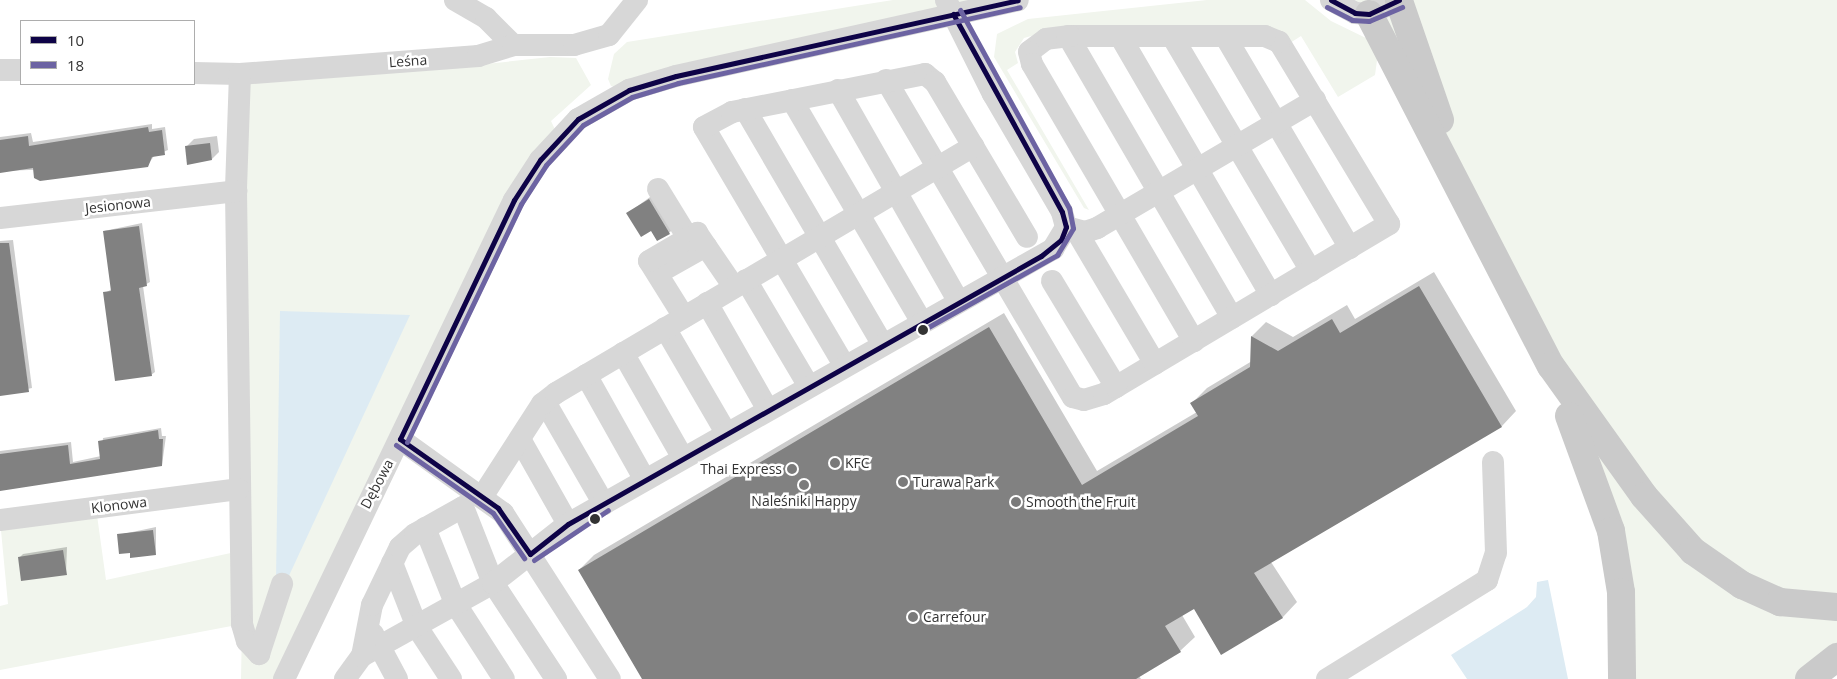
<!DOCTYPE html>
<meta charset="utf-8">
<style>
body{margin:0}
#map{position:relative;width:1837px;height:679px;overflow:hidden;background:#fff;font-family:"Open Sans",sans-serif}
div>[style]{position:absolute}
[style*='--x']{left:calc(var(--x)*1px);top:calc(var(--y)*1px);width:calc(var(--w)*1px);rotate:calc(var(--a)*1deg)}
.green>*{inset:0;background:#f1f5ed}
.water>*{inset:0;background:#ddebf3}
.shadow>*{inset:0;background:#0003}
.building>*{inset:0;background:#818181}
.minor>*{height:22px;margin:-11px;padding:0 11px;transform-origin:11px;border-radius:11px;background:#d7d7d7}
.major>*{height:28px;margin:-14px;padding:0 14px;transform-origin:14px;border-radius:14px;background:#cacaca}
.bus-1>*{height:5px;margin:-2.5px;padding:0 2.5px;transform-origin:2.5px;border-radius:2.5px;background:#0e0347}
.bus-2>*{height:5px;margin:-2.5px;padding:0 2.5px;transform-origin:2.5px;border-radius:2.5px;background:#6c63a2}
.dots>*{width:14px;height:14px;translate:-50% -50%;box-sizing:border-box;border:2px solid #fff;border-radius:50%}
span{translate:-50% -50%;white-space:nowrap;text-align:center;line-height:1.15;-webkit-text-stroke:5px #fff;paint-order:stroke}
.street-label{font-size:14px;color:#333}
.poi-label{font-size:14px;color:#333}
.left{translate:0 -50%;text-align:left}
.right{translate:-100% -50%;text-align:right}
.legend{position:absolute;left:20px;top:20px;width:175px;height:65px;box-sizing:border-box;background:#fff;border:1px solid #adadad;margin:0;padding:6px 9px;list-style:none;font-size:15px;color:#333}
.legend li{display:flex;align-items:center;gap:10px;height:25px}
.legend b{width:25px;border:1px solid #adadad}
</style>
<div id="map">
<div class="green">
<div style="clip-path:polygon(893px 0,1018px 0,629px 90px,611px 86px,608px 79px,614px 54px,627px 42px)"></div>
<div style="clip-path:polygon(1207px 0,1305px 0,1331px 21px,1368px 39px,1378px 53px,1375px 75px,1338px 97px,1301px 36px,1290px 43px,1049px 31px,1024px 38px,1015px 52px,1018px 63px,1007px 70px,1089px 210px,1084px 208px,994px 57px,997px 34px,1028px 19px)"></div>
<div style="clip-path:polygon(1331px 0,1837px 0,1837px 657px,1809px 679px,1622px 679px,1623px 622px,1565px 407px,1370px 14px)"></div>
<div style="clip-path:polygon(550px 57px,576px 58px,591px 85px,551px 121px,559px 138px,540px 160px,284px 679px,241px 679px,242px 624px,0 670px,0 606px,8px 604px,0 520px,96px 508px,106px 580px,240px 551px,240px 74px,477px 65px)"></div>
</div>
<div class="water">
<div style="clip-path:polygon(280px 311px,410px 315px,287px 580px,276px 580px)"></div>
<div style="clip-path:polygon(1548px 580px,1568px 679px,1467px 679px,1451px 655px,1527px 607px,1536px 597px,1537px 582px)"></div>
</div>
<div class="shadow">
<div style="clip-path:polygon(152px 124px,152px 129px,165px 127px,168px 150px,154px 156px,147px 166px,0 171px,0 137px,31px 133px,33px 142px)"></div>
<div style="clip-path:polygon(217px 136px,219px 152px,212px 159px,186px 147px,194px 139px)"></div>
<div style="clip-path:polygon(657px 192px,677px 225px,669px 233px,628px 213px)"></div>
<div style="clip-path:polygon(142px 223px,150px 282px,143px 286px,155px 372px,151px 375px,105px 293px,112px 289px,104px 231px)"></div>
<div style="clip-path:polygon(13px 240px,32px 388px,0 395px,0 241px)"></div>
<div style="clip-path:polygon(1434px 272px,1516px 411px,1502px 426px,1271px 562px,1297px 602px,1283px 617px,1222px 653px,1194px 607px,1182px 615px,1195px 637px,1180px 651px,1139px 676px,1141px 679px,644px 679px,579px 570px,594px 555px,1004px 313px,1097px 471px,1197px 412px,1192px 403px,1207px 388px,1252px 361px,1252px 336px,1266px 322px,1293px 337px,1347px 305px,1355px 319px)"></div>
<div style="clip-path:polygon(161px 428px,162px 436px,166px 436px,162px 465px,0 489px,0 451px,71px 442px,73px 462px,101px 456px,103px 438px)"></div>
<div style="clip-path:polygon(156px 527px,156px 554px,131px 551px,118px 535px)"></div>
<div style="clip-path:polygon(67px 547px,66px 574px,19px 558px,23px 554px)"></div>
</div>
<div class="building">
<div style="clip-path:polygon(148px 127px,149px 132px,162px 130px,165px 155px,152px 157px,148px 167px,40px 181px,34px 178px,33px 168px,0 173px,0 140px,28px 136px,29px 146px)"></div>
<div style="clip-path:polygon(210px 143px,212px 160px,187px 165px,185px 146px)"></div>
<div style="clip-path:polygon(649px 199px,670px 234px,657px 241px,651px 231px,641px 237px,626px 213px)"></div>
<div style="clip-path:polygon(139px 226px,147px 286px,139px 288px,152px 376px,115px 381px,103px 292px,111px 291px,103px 231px)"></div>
<div style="clip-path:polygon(0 243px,9px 243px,29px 392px,0 396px)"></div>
<div style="clip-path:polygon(1419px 286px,1502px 427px,1254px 573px,1283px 618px,1221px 655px,1194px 609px,1165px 626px,1181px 652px,1136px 679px,642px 679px,578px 570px,989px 327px,1082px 485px,1198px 416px,1190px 403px,1250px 367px,1251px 336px,1278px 351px,1332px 319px,1340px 333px)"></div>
<div style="clip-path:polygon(158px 430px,159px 439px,163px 439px,162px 466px,0 491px,0 454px,68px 445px,70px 464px,100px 459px,98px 441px)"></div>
<div style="clip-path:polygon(153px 530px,156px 555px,130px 558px,130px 553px,119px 554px,117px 534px)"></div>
<div style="clip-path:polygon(63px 550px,67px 575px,21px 581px,18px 557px)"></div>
</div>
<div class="minor">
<div style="--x:455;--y:0;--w:36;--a:30"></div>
<div style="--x:486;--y:18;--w:38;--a:45"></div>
<div style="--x:1331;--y:0;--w:27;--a:28"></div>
<div style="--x:1355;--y:13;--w:14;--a:4"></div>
<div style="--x:1369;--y:14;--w:33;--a:-25"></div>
<div style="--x:1068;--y:36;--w:326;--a:59.8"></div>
<div style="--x:1120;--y:36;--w:300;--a:59.8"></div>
<div style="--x:1172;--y:36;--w:273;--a:59.4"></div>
<div style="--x:1225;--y:36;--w:246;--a:59.5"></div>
<div style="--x:0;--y:70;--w:21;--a:0"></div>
<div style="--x:194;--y:73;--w:46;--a:1.2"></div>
<div style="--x:240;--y:74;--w:239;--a:-4.3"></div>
<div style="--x:478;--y:56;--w:37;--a:-17"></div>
<div style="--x:513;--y:45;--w:61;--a:0"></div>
<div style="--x:574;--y:45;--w:36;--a:-16"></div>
<div style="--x:609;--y:35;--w:45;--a:-51.3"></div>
<div style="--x:240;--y:74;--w:117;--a:92"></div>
<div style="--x:236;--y:191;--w:433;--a:89.2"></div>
<div style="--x:242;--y:624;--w:18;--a:74"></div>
<div style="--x:247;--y:641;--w:18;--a:47"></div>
<div style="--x:259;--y:654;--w:74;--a:-71.8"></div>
<div style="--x:886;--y:80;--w:368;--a:59.5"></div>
<div style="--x:1073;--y:397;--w:11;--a:15"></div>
<div style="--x:1084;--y:400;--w:21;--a:-17"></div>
<div style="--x:1104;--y:394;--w:332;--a:-30.8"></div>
<div style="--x:1389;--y:224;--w:213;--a:-121.1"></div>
<div style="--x:1279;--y:42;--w:15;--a:-157"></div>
<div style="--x:1265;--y:36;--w:195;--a:180"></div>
<div style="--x:1070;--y:36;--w:24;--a:173"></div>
<div style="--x:1046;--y:39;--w:21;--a:143"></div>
<div style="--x:1029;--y:52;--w:12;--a:76"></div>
<div style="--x:1032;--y:64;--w:321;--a:59.7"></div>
<div style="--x:838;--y:90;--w:242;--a:60.3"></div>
<div style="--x:792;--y:100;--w:256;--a:59.7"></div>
<div style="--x:745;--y:109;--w:271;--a:59.7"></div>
<div style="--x:658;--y:189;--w:57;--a:58.5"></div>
<div style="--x:0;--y:218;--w:238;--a:-6.5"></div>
<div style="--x:1066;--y:227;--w:20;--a:15"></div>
<div style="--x:1085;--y:232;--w:13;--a:-18"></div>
<div style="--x:1097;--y:228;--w:253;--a:-30.4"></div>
<div style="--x:1077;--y:232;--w:153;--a:59.4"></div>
<div style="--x:658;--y:273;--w:55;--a:-29.4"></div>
<div style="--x:746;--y:280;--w:122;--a:59.4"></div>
<div style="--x:1052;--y:281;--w:124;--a:58.9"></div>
<div style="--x:707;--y:303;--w:121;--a:60.3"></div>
<div style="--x:684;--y:317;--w:66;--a:-122"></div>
<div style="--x:649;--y:261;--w:56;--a:-30.3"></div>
<div style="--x:697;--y:233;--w:65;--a:55.6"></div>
<div style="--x:665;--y:328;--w:121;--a:59.8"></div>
<div style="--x:623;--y:353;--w:121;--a:60.3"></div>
<div style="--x:844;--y:365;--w:276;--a:-120.5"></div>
<div style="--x:704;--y:127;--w:32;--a:-28"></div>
<div style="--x:732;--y:112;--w:197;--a:-11.1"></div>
<div style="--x:925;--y:74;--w:13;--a:39"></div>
<div style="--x:935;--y:82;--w:180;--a:59.3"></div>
<div style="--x:586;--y:375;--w:120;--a:60.7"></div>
<div style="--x:545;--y:402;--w:118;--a:60"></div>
<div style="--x:400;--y:439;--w:127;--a:35.7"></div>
<div style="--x:503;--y:513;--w:197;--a:57.2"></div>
<div style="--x:521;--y:441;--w:95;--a:60.5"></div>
<div style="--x:482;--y:497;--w:111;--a:-57.2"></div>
<div style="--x:542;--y:404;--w:18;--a:-38"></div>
<div style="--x:556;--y:393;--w:485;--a:-30.6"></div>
<div style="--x:0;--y:520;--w:240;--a:-7.4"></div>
<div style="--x:425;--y:528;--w:81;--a:68.2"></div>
<div style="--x:455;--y:603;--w:90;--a:57.2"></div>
<div style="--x:392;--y:563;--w:69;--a:68.7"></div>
<div style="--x:417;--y:627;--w:62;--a:56.8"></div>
<div style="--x:373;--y:634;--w:51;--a:61.9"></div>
<div style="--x:362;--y:656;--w:150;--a:-29.1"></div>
<div style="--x:493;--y:583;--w:115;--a:56.7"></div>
<div style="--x:284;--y:679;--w:531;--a:-64.35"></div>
<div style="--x:514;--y:200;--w:48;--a:-57"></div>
<div style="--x:540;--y:160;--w:56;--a:-47.2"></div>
<div style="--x:578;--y:119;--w:59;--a:-29.6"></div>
<div style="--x:629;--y:90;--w:49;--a:-16.6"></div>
<div style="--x:676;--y:76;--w:350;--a:-12.5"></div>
<div style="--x:345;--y:679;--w:29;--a:-54"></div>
<div style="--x:362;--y:656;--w:52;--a:-78.9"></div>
<div style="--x:372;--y:605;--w:64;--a:-64.2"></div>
<div style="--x:400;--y:547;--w:20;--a:-41"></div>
<div style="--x:415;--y:534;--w:55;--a:-29.4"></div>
<div style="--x:463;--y:507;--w:82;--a:68.5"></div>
<div style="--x:493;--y:583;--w:95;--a:-38.2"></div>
<div style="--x:568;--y:524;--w:558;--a:-29.55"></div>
<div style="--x:1053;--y:249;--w:26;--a:-59"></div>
<div style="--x:1066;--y:227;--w:16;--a:-105"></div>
<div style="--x:1062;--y:212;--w:137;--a:-120.3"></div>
<div style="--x:993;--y:94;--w:105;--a:-116.6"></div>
<div style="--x:1327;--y:679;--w:188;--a:-31.7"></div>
<div style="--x:1487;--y:580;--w:28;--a:-72"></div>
<div style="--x:1496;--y:553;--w:91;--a:-91.9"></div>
</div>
<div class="major">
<div style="--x:1399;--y:1;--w:126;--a:71"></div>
<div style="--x:1369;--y:14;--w:396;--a:62.7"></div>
<div style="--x:1551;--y:366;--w:160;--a:54.4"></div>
<div style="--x:1644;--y:496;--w:74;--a:48.3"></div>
<div style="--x:1693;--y:551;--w:60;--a:34.8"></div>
<div style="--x:1742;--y:585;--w:42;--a:24.1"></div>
<div style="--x:1780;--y:602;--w:57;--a:5"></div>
<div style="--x:1569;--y:416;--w:122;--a:69.9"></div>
<div style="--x:1611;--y:531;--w:62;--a:80.7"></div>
<div style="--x:1621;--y:592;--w:87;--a:89.3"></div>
<div style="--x:1809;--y:679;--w:36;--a:-38"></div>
</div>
<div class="bus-1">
<div style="--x:1331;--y:0;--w:27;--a:28"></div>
<div style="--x:1355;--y:13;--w:14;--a:4"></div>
<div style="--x:1369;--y:14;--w:33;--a:-25"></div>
<div style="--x:400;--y:439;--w:265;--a:-64.5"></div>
<div style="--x:514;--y:200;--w:48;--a:-57"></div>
<div style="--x:540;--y:160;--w:56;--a:-47.2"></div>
<div style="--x:578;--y:119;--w:59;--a:-29.6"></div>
<div style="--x:629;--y:90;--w:49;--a:-16.6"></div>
<div style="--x:676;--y:76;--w:350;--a:-12.5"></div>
<div style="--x:400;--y:439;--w:120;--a:35.1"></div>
<div style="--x:498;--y:508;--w:56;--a:55.2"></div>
<div style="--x:530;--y:554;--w:48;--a:-38.3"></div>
<div style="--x:568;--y:524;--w:544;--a:-29.54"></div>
<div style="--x:1041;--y:256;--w:26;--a:-39"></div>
<div style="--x:1061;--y:240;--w:14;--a:-69"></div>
<div style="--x:1066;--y:227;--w:16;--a:-105"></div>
<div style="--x:1062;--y:212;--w:226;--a:-118.8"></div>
</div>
<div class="bus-2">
<div style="--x:1327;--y:7;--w:28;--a:27"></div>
<div style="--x:1352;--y:20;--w:17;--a:3"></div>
<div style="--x:1369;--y:21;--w:36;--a:-23"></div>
<div style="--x:923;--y:330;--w:154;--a:-29.2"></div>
<div style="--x:1057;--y:255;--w:31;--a:-59"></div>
<div style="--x:1073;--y:228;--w:20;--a:-101"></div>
<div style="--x:1069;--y:208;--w:226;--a:-118.8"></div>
<div style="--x:407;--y:442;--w:264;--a:-64.4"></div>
<div style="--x:521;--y:204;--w:46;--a:-57.3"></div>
<div style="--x:546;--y:165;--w:54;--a:-47.2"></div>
<div style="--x:583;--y:125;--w:56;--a:-29.7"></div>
<div style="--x:632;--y:97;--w:48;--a:-16.9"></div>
<div style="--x:678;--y:83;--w:350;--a:-12.5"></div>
<div style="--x:396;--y:445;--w:118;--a:35"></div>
<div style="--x:493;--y:513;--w:55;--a:55.4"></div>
<div style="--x:534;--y:560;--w:89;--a:-34"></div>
</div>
<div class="dots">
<div style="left:923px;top:330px;background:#333"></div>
<div style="left:835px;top:463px;background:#7a7a7a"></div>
<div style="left:792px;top:469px;background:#7a7a7a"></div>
<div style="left:903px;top:482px;background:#7a7a7a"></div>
<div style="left:804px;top:485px;background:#7a7a7a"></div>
<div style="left:1016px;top:502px;background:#7a7a7a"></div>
<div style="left:595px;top:519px;background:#333"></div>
<div style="left:913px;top:617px;background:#7a7a7a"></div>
</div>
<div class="street-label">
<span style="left:408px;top:61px;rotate:-4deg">Leśna</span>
<span style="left:118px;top:205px;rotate:-6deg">Jesionowa</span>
<span style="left:377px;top:484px;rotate:-62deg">Dębowa</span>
<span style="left:119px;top:505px;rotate:-7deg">Klonowa</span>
</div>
<div class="poi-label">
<span class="left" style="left:845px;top:463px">KFC</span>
<span class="right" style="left:782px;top:469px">Thai Express</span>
<span class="left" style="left:913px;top:482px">Turawa Park</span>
<span style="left:804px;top:501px">Naleśniki Happy</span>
<span class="left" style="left:1026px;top:502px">Smooth the Fruit</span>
<span class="left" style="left:923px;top:617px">Carrefour</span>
</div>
<ul class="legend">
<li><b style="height:6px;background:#0e0347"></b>10</li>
<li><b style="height:6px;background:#6c63a2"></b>18</li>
</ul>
</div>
